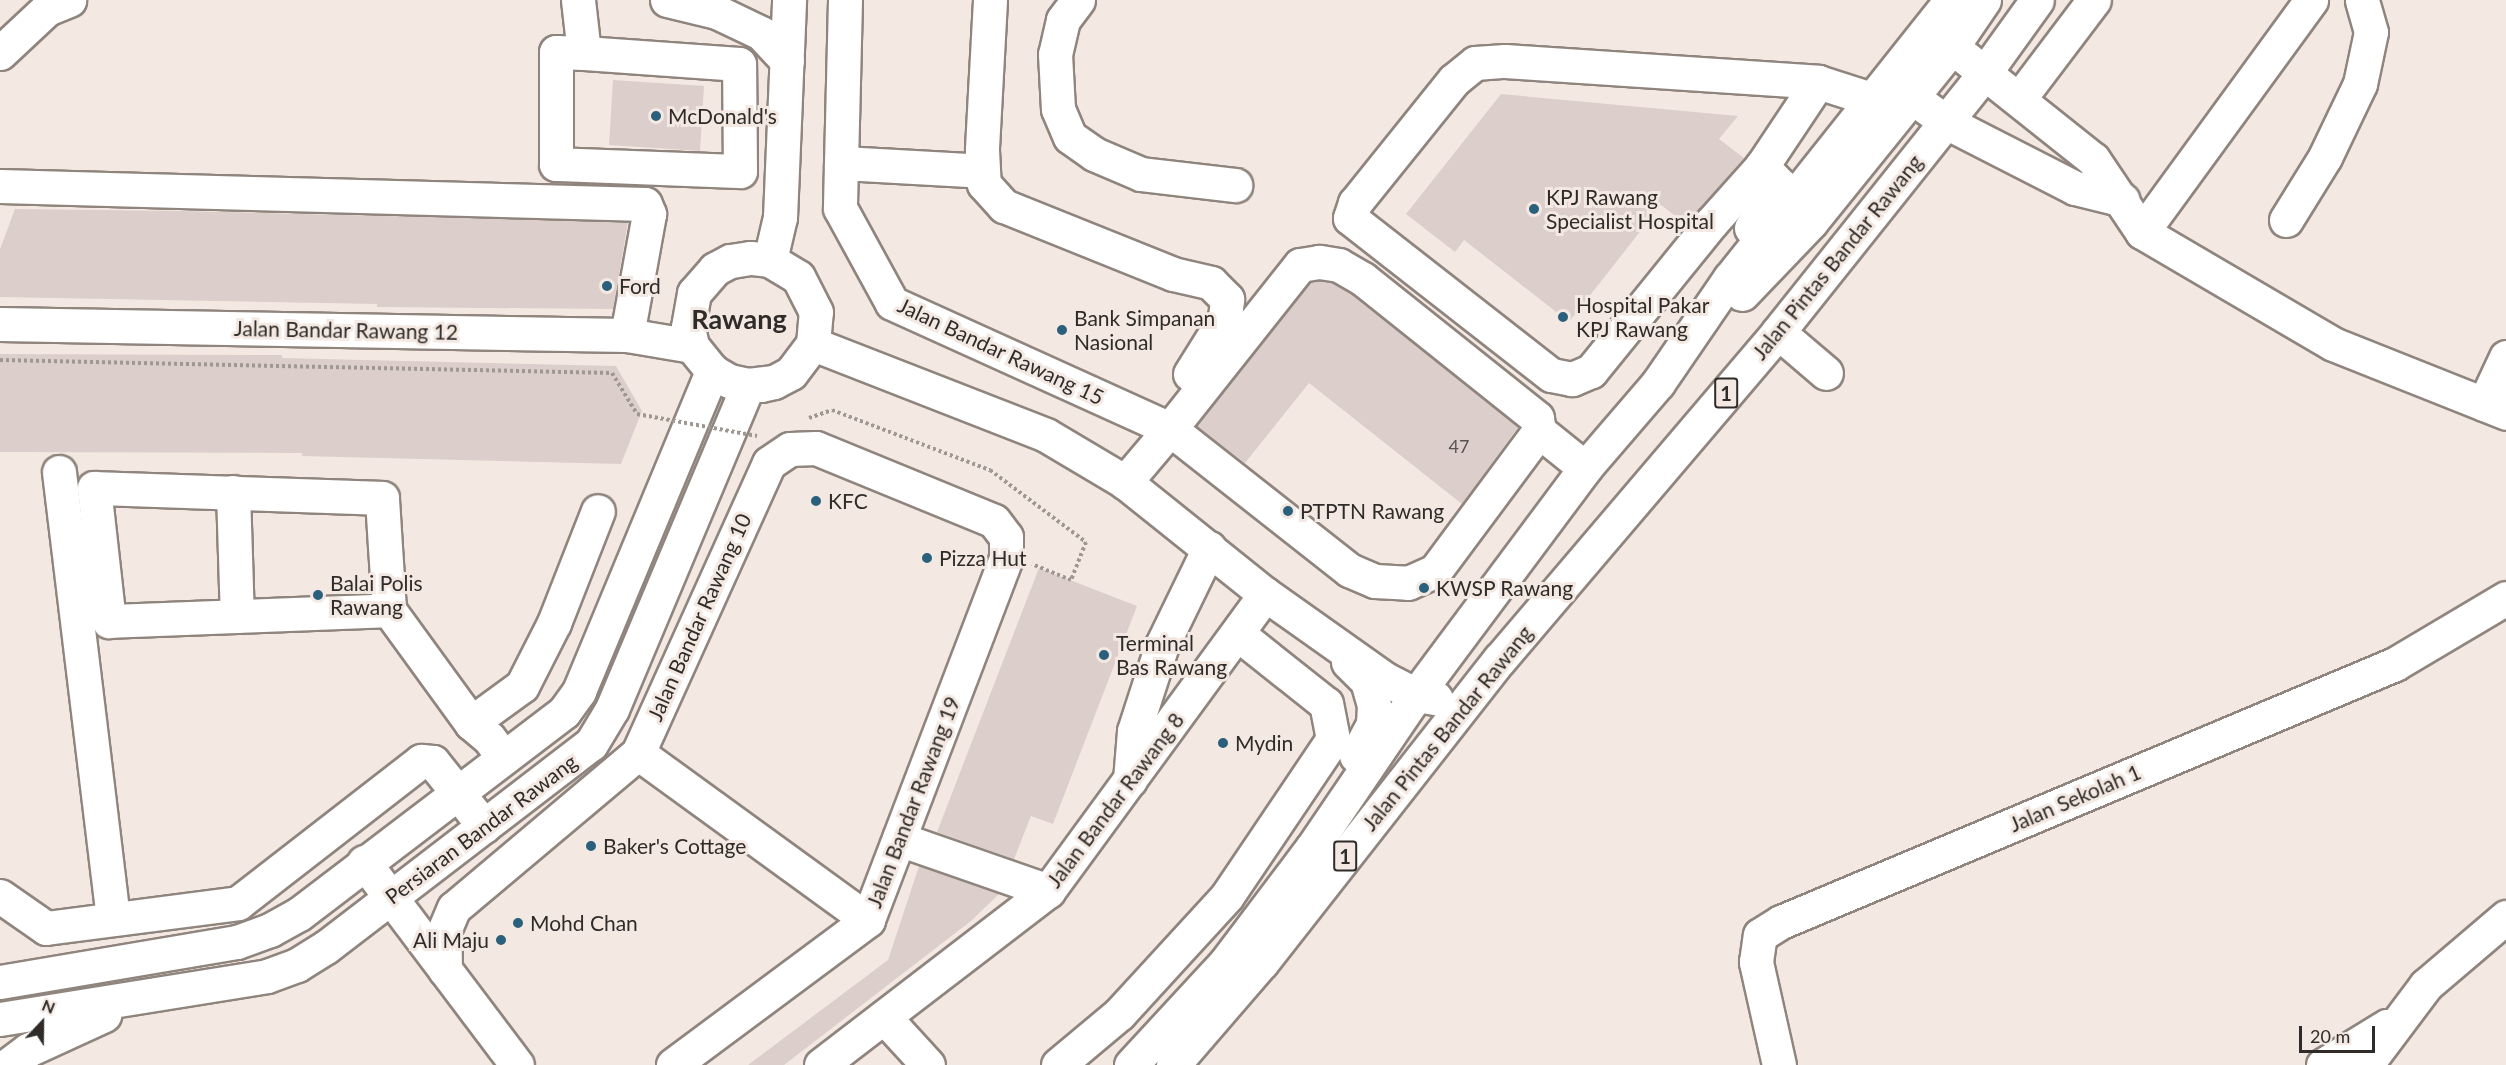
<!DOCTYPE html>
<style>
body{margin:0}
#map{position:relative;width:2506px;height:1065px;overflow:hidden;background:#f4e9e2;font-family:Lato,sans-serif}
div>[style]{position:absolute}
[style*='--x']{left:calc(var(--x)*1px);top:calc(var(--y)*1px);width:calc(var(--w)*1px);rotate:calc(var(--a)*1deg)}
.building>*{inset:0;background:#dccfcb}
.path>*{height:4px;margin-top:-2px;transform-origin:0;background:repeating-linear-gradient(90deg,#9f9791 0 3px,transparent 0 6px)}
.roads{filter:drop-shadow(2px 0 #8f857e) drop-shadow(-2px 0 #8f857e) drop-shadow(0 2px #8f857e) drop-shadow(0 -2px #8f857e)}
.minor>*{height:33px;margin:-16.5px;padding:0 16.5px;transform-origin:16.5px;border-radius:16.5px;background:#fff}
.major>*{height:33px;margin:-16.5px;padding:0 16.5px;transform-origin:16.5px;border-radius:16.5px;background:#fff}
.path-bridge>*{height:4px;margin-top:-2px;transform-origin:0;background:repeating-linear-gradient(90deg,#9f9791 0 3px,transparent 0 6px)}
.dots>*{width:16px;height:16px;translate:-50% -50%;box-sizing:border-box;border:3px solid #f4e9e2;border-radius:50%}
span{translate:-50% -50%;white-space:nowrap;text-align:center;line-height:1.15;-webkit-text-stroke:6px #f4e9e2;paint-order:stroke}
.number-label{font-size:18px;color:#5a5451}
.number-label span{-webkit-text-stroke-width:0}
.shield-label span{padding:2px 4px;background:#f4e9e2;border:2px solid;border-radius:4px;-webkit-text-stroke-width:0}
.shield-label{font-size:20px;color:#2f2b28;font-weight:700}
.poi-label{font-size:21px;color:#2f2b28}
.left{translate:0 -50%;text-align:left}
.right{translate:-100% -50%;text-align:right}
.street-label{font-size:21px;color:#2f2b28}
.district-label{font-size:27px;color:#2f2b28;font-weight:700}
.north{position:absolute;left:12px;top:993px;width:60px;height:60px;-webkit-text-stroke:4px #f4e9e2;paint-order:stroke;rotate:22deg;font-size:16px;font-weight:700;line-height:24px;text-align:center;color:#2f2b28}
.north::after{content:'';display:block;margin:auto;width:21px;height:27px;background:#2f2b28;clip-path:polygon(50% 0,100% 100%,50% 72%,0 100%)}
.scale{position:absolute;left:2299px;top:1026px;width:76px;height:27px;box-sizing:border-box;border:3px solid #2f2b28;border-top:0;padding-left:8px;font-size:18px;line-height:21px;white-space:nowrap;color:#2f2b28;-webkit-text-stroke:4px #f4e9e2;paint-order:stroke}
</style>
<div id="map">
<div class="building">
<div style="clip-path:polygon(613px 80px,704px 86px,700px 151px,609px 145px)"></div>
<div style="clip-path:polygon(1501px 94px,1738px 116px,1719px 139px,1744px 158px,1686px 224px,1661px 205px,1569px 322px,1464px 240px,1455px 252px,1406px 214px)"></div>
<div style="clip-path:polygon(15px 209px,182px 211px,628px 222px,613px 309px,377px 307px,377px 304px,0 297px,0 249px)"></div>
<div style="clip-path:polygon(1319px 281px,1333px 283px,1352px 295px,1518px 427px,1462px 504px,1309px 383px,1245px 463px,1197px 426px,1310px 282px)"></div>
<div style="clip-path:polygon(0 354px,282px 355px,282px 358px,616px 366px,642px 411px,621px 464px,302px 456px,302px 453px,0 452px)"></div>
<div style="clip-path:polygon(1039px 568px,1137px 606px,1053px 824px,1031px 816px,1014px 859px,937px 832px)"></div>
<div style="clip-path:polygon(919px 866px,999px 894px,971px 921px,784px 1065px,748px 1065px,888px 960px)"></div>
</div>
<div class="path">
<div style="--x:0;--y:360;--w:612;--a:1.22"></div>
<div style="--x:612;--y:373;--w:48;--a:58.6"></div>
<div style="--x:809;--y:418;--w:24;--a:-19"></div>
<div style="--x:832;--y:410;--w:169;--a:20.8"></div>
<div style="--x:990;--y:470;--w:120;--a:36.9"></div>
<div style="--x:1086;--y:542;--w:41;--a:111.5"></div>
<div style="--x:1071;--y:580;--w:42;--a:-157.7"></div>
</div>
<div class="roads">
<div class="minor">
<div style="--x:578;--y:0;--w:53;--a:83.5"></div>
<div style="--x:584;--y:53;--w:28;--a:-178"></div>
<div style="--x:556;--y:52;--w:112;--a:90"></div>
<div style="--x:556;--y:164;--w:184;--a:2.2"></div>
<div style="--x:740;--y:171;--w:107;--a:-90.5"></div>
<div style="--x:739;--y:64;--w:155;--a:-175.9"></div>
<div style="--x:667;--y:0;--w:51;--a:13.5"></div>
<div style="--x:717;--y:12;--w:49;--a:25.5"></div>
<div style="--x:761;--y:33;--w:38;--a:47"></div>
<div style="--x:845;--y:0;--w:208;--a:91.4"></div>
<div style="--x:840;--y:208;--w:108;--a:61.3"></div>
<div style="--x:892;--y:303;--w:305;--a:24.4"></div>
<div style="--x:1170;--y:429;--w:228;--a:38.2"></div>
<div style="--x:1349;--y:570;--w:28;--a:23"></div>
<div style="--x:1375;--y:581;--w:33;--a:3"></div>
<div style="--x:1408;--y:583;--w:30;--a:-24"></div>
<div style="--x:1435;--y:571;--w:174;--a:-53.4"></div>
<div style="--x:1539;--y:431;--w:13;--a:-99"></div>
<div style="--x:1537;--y:418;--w:223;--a:-141.4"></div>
<div style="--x:1363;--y:279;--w:28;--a:-150"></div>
<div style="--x:1339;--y:265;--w:20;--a:-171"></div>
<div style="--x:1319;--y:262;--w:19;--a:171"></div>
<div style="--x:1300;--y:265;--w:209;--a:128.4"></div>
<div style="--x:1170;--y:429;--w:70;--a:130.3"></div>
<div style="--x:990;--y:0;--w:150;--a:93.1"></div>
<div style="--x:982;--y:150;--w:34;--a:87"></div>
<div style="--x:984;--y:184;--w:30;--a:48"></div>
<div style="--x:1004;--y:206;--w:182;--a:21.9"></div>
<div style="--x:1173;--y:274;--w:39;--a:13"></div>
<div style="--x:1211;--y:283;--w:23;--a:45"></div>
<div style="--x:1227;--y:299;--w:19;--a:96"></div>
<div style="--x:1225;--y:318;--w:66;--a:122"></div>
<div style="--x:1078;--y:0;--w:25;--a:127"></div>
<div style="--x:1063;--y:20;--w:35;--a:103"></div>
<div style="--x:1055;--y:54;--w:55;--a:86.9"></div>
<div style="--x:1058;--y:109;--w:30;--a:67"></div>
<div style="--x:1070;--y:137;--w:29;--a:35"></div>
<div style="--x:1094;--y:154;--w:51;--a:23.1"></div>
<div style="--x:1141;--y:174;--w:95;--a:6.7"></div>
<div style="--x:1952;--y:47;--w:180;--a:38.5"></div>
<div style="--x:2093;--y:159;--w:88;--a:56.1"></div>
<div style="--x:2142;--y:232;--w:221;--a:30.4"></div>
<div style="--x:2333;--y:344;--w:186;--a:21.7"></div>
<div style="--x:0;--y:53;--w:64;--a:-43.1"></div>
<div style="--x:47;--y:9;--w:24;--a:-22"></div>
<div style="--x:1912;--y:97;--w:42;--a:36.3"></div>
<div style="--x:1946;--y:122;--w:145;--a:27.1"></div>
<div style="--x:2075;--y:188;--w:49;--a:14"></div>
<div style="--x:2019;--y:99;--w:124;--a:-52.9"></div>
<div style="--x:841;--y:163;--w:142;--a:3.2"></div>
<div style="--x:1762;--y:166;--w:101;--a:-56.3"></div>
<div style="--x:0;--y:186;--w:645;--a:1.6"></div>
<div style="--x:645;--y:204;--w:11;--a:68"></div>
<div style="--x:649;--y:214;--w:123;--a:100.3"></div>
<div style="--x:2286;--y:220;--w:74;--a:-58.2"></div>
<div style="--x:2325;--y:157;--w:81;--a:-64.4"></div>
<div style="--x:2360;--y:84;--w:53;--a:-78.1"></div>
<div style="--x:2371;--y:32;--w:33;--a:-106"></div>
<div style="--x:1751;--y:228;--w:52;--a:-54.5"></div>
<div style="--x:1781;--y:186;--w:28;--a:-134"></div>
<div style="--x:1762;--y:166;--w:76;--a:131.8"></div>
<div style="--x:1711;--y:223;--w:191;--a:129"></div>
<div style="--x:1591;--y:371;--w:21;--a:157"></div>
<div style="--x:1572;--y:379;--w:21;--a:-169"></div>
<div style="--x:1551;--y:375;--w:255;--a:-142"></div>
<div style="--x:1350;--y:218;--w:16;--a:-72"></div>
<div style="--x:1355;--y:203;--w:158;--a:-51.2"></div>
<div style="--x:1454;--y:80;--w:27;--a:-39"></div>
<div style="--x:1475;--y:63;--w:30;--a:-4"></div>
<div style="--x:1505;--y:61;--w:314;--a:3.8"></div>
<div style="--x:1818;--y:82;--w:59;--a:17.8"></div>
<div style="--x:2142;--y:232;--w:287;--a:-53.9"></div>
<div style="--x:770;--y:260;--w:44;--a:-76.9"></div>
<div style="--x:780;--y:217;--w:217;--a:-87.6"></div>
<div style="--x:0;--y:324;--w:627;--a:1.01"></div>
<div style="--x:627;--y:335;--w:66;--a:9.6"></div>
<div style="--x:1778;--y:332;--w:63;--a:40.5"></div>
<div style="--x:2484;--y:404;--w:52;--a:-64.9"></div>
<div style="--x:1539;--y:431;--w:59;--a:38.8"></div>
<div style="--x:59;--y:472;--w:450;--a:83.1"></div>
<div style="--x:233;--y:492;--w:124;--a:88.2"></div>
<div style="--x:389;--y:610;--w:112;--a:-93.6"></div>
<div style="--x:382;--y:498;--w:288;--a:-178"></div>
<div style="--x:94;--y:488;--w:134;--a:83.6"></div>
<div style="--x:109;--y:621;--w:280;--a:-2.2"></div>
<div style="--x:389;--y:610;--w:140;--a:54"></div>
<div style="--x:471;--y:723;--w:23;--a:40"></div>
<div style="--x:489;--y:738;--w:24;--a:54"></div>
<div style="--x:471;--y:723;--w:63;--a:-36"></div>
<div style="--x:522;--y:686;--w:71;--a:-63.1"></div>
<div style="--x:554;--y:623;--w:120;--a:-68.6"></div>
<div style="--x:638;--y:753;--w:284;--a:36"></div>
<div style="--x:1130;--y:780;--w:49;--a:-85.3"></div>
<div style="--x:1134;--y:731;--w:90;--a:-72"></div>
<div style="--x:1162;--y:645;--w:108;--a:-64.1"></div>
<div style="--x:899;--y:839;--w:158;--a:19.2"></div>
<div style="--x:364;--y:862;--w:254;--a:53"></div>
<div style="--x:0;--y:896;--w:56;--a:34.8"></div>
<div style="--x:46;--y:928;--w:194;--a:-7.4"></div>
<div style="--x:238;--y:903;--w:232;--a:-37.8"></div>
<div style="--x:421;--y:761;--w:12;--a:5"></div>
<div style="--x:433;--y:762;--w:82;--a:51.4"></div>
<div style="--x:445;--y:970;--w:39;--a:-91"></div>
<div style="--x:444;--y:931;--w:25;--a:-67"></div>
<div style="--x:454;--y:908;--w:241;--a:-40.1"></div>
<div style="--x:638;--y:753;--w:318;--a:-65.7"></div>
<div style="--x:769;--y:463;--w:25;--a:-34"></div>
<div style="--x:790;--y:449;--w:26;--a:-2"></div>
<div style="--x:816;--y:448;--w:192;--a:22.3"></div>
<div style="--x:994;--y:521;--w:20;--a:53"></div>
<div style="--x:1006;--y:537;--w:21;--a:90"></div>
<div style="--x:1006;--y:558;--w:387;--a:110.9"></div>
<div style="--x:868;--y:920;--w:243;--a:143.4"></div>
<div style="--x:884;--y:1017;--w:65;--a:47.5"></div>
<div style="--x:821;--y:1065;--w:286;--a:-37.5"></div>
<div style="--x:1048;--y:891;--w:368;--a:-53.8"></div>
<div style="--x:1058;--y:1065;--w:80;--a:-39.9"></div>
<div style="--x:1119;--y:1014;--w:160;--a:-47.5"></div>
<div style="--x:1227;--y:896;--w:189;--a:-56"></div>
<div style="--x:1333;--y:739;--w:36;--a:-101"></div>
<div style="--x:1326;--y:704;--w:112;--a:-141.5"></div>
<div style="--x:1779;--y:1065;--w:106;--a:-102.6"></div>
<div style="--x:1756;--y:962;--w:27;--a:-82"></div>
<div style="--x:1760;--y:935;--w:25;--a:-32"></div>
<div style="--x:1781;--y:922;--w:666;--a:-22.79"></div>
<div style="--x:2395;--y:664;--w:129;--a:-30.7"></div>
<div style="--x:2323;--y:1065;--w:75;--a:-31.4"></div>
<div style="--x:2366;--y:1065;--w:100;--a:-53.1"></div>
<div style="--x:2426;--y:985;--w:105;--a:-40.4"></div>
</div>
<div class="major">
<div style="--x:1742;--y:294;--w:100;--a:-46.2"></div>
<div style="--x:1811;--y:222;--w:225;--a:-51.1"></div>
<div style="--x:1952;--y:47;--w:57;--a:-55.8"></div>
<div style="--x:813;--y:344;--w:250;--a:21.3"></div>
<div style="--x:1046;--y:435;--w:92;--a:30.7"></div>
<div style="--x:1125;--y:482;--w:179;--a:38.7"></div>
<div style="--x:1265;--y:594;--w:147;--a:35.3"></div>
<div style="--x:1385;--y:679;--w:35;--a:27"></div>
<div style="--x:1416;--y:695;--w:20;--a:9"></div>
<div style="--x:1348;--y:662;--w:27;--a:45"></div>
<div style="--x:1367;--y:681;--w:25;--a:74"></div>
<div style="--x:1374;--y:705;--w:19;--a:93"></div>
<div style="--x:1373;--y:724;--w:36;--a:118"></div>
<div style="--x:0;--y:982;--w:240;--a:-9.6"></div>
<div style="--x:237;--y:942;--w:35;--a:-20"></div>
<div style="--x:270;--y:930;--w:33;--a:-29"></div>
<div style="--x:299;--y:914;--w:333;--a:-37.3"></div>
<div style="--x:564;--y:712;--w:26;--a:-54"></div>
<div style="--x:579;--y:691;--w:347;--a:-67.4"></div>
<div style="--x:0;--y:1019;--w:270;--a:-9.1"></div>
<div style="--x:267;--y:976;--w:32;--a:-20"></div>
<div style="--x:297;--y:965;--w:34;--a:-32"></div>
<div style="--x:326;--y:947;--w:334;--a:-37.5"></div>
<div style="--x:591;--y:744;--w:41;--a:-59"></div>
<div style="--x:612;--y:709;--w:351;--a:-67.2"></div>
<div style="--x:748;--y:385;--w:13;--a:0"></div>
<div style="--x:761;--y:385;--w:13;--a:-13"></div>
<div style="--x:774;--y:382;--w:19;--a:-28"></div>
<div style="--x:791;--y:373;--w:36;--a:-53"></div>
<div style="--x:813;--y:344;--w:32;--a:-85"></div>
<div style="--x:816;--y:312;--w:39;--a:-117"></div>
<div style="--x:798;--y:277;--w:33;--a:-149"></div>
<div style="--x:770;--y:260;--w:20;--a:-174"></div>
<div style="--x:750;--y:258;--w:20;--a:171"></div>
<div style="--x:730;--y:261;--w:17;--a:152"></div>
<div style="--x:715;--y:269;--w:32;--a:131"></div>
<div style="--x:694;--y:293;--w:35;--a:100"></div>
<div style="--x:688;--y:327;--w:19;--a:78"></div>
<div style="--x:692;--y:346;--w:32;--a:51"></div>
<div style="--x:712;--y:371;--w:20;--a:30"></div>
<div style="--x:729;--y:381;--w:19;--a:12"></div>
<div style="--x:748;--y:385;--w:26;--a:-7"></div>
<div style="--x:8;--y:1065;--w:25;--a:-37"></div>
<div style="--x:28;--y:1050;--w:84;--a:-24.7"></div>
<div style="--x:1131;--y:1065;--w:140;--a:-47.3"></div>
<div style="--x:1226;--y:962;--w:143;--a:-53"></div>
<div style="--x:1312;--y:848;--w:185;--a:-55.8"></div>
<div style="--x:1416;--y:695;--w:283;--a:-53.3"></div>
<div style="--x:1585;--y:468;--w:112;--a:-49.3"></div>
<div style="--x:1658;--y:383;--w:127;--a:-55.6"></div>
<div style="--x:1730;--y:278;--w:355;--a:-51.5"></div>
<div style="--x:1173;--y:1065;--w:136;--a:-49.2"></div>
<div style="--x:1262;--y:962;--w:385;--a:-51.9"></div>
<div style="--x:1500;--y:659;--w:429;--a:-49.6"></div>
<div style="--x:1778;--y:332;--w:334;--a:-51.4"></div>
<div style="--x:1986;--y:71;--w:87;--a:-54.3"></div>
</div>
</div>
<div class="path-bridge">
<div style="--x:637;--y:414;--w:122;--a:10.4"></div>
</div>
<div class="dots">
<div style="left:656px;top:116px;background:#2a607b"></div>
<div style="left:1534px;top:209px;background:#2a607b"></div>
<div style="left:607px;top:286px;background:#2a607b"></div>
<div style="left:1563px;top:317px;background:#2a607b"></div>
<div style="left:1062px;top:330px;background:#2a607b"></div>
<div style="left:816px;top:501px;background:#2a607b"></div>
<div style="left:1288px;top:511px;background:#2a607b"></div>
<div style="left:927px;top:558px;background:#2a607b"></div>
<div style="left:1424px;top:588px;background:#2a607b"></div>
<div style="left:318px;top:595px;background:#2a607b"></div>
<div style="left:1104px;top:655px;background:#2a607b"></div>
<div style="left:1223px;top:743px;background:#2a607b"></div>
<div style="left:591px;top:846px;background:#2a607b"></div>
<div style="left:518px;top:923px;background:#2a607b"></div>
<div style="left:501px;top:940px;background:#2a607b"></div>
</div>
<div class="number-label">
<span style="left:1459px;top:446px">47</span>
</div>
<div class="shield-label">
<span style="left:1726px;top:393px">1</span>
<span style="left:1345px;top:856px">1</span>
</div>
<div class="poi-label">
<span class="left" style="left:668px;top:116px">McDonald's</span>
<span class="left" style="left:1546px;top:209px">KPJ Rawang<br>Specialist Hospital</span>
<span class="left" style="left:619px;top:286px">Ford</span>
<span class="left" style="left:1576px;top:317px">Hospital Pakar<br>KPJ Rawang</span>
<span class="left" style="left:1074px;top:330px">Bank Simpanan<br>Nasional</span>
<span class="left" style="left:828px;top:501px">KFC</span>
<span class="left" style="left:1300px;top:511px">PTPTN Rawang</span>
<span class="left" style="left:939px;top:558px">Pizza Hut</span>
<span class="left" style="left:330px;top:595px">Balai Polis<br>Rawang</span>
<span class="left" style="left:1436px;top:588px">KWSP Rawang</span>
<span class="left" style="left:1116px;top:655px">Terminal<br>Bas Rawang</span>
<span class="left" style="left:1235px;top:743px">Mydin</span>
<span class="left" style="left:603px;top:846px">Baker's Cottage</span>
<span class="left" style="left:530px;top:923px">Mohd Chan</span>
<span class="right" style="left:489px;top:940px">Ali Maju</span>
</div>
<div class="street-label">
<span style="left:1837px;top:257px;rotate:-51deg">Jalan Pintas Bandar Rawang</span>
<span style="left:346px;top:330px;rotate:1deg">Jalan Bandar Rawang 12</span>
<span style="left:1001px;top:351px;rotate:25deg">Jalan Bandar Rawang 15</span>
<span style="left:699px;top:617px;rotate:-66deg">Jalan Bandar Rawang 10</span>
<span style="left:1447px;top:728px;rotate:-51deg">Jalan Pintas Bandar Rawang</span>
<span style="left:2075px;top:798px;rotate:-23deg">Jalan Sekolah 1</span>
<span style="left:1115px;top:800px;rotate:-53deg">Jalan Bandar Rawang 8</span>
<span style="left:913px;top:802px;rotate:-69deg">Jalan Bandar Rawang 19</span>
<span style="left:481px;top:829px;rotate:-37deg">Persiaran Bandar Rawang</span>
</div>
<div class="district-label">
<span style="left:739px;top:319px">Rawang</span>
</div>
<div class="north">N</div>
<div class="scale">20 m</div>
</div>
